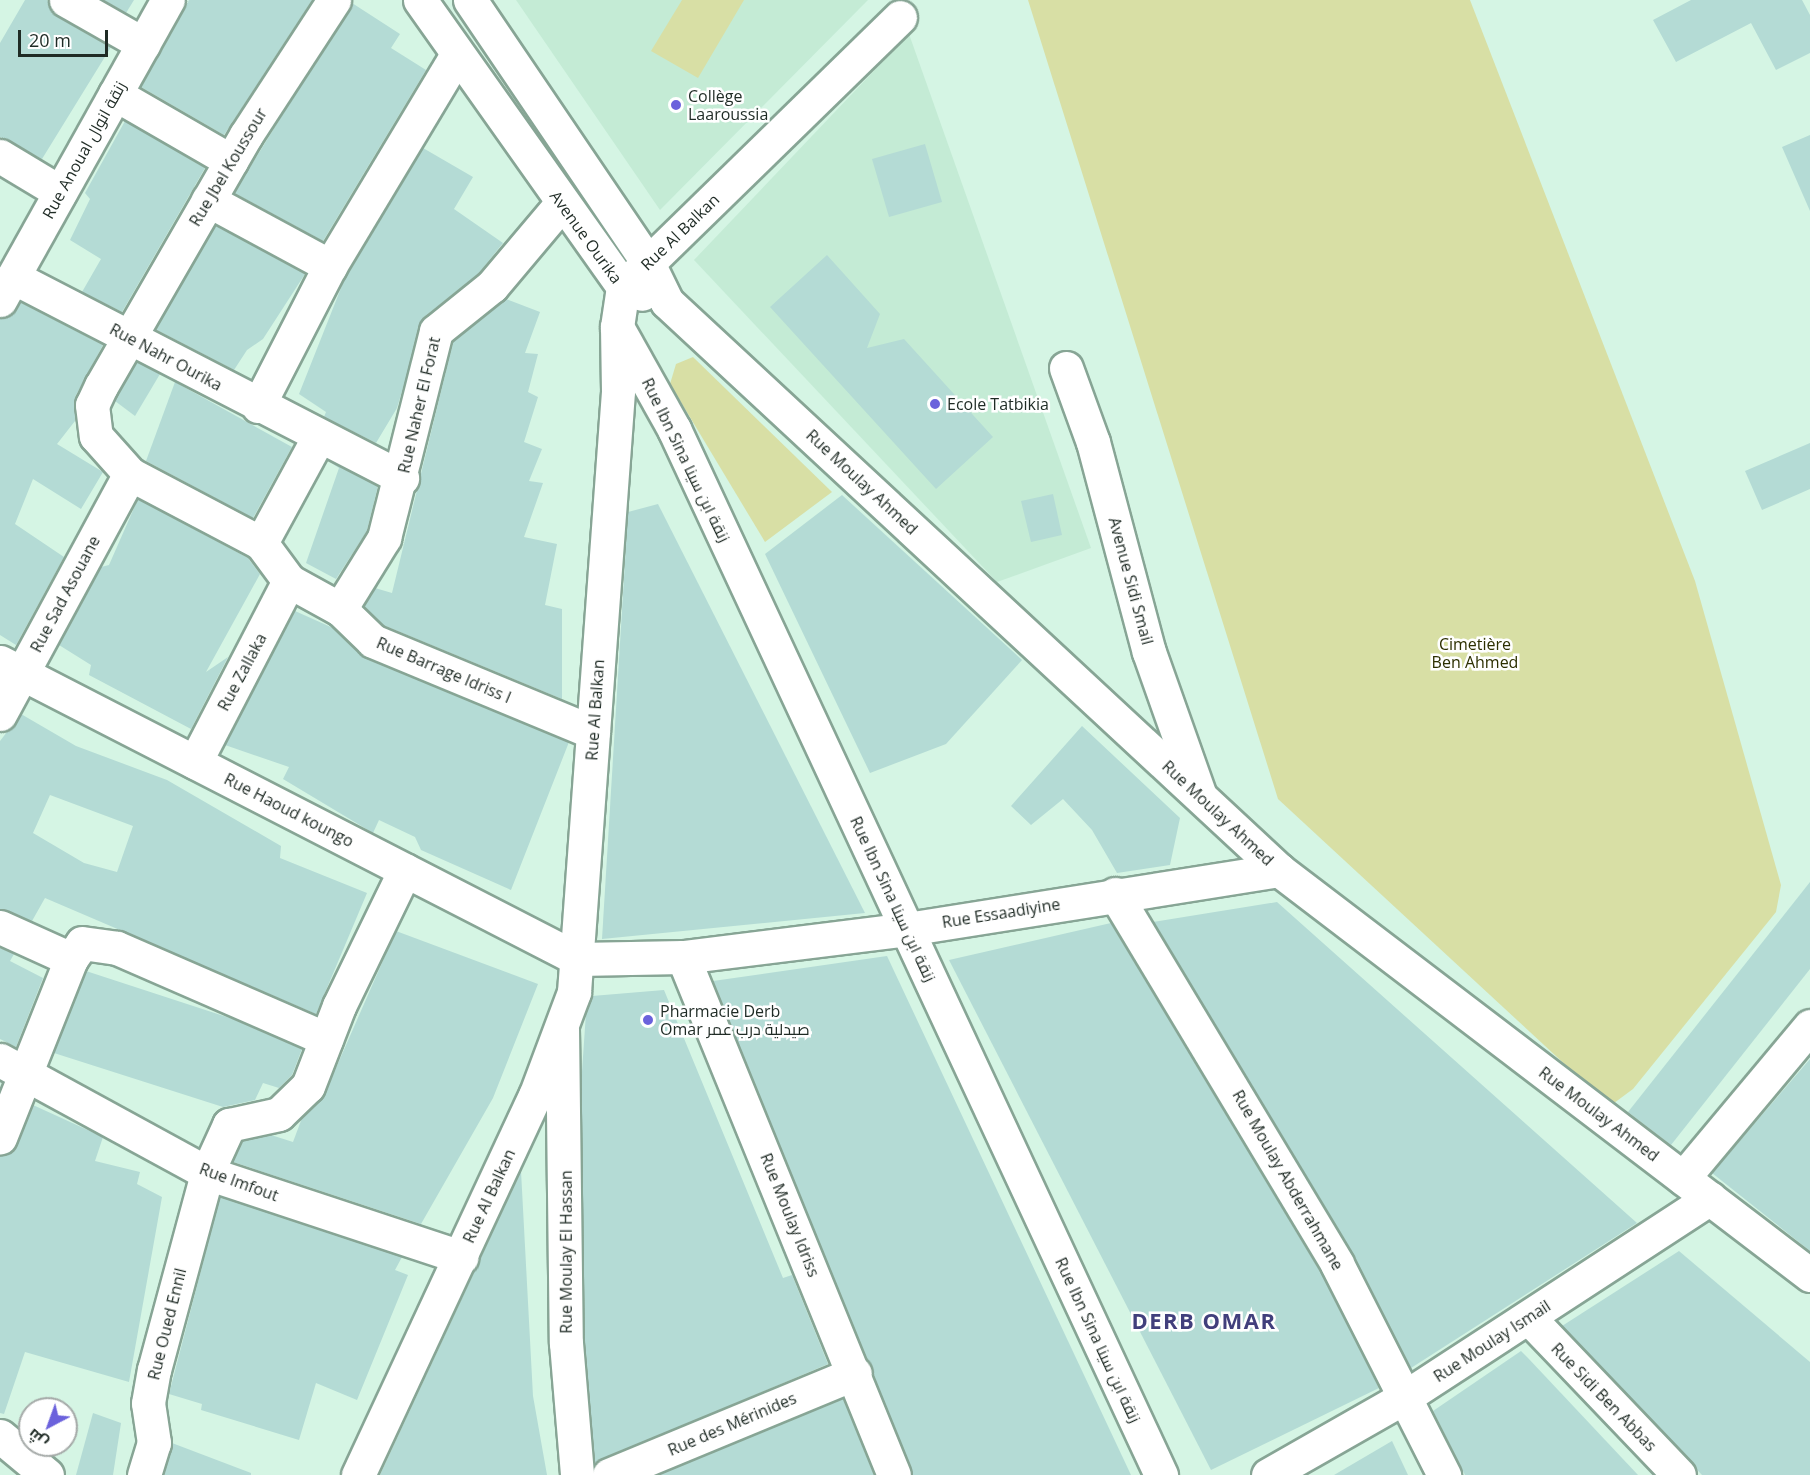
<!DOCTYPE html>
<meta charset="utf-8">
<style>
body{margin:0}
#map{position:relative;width:1810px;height:1475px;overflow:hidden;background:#d5f5e4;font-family:"Open Sans",Cairo,sans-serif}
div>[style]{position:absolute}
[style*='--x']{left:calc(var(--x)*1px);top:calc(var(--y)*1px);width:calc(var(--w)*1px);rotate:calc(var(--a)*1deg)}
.built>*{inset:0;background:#c4ebd5}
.green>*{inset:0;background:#d8dfa5}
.building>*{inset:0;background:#b4dbd5}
.roads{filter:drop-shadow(2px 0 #87a595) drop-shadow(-2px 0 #87a595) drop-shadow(0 2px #87a595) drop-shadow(0 -2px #87a595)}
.street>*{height:33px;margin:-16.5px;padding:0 16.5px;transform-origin:16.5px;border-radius:16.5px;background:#fff}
.secondary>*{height:33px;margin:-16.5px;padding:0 16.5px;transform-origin:16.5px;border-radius:16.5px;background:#fff}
.dots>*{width:16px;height:16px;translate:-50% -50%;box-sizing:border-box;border:3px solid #fff;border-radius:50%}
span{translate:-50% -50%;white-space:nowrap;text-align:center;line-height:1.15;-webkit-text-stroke:5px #fff;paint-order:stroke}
.poi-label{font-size:16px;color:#1f2b25}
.left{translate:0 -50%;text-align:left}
.street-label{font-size:16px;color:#1f2b25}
.park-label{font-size:16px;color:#2c2f00}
.district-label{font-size:22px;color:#413f7c;font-weight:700;letter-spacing:1.5px}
.north{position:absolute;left:18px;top:1397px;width:60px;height:60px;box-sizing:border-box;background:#fff;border:2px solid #a5aaa8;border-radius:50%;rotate:221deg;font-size:16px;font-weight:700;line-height:24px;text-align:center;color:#1f2b25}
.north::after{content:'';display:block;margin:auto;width:21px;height:27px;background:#6b62dc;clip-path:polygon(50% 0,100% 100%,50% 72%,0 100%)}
.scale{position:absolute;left:18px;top:30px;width:90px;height:27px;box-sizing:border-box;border:3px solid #1f2b25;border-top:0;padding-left:8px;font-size:18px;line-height:21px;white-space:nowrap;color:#1f2b25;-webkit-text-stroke:4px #fff;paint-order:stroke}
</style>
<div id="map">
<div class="built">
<div style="clip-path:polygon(516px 0,868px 0,660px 210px)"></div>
<div style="clip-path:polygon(909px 34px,1091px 548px,997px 582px,694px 260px)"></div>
</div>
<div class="green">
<div style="clip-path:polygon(682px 0,744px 0,698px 78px,651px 51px)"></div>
<div style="clip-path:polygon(1028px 0,1470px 0,1695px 581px,1781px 885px,1776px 912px,1633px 1089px,1610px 1106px,1278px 799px)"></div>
<div style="clip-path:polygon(693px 357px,832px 492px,765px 542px,670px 384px,676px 364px)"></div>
</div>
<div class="building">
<div style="clip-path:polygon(25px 0,47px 0,56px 16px,111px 47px,42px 159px,0 137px,0 43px)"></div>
<div style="clip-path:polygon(104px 0,134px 0,126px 13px)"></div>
<div style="clip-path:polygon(189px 0,312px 0,224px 135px,141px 87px)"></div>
<div style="clip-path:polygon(1691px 0,1802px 0,1810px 15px,1810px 53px,1776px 70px,1751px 23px,1676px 62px,1653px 20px)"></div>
<div style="clip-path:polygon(352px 3px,400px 34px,391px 48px,426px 70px,323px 241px,234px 193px)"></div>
<div style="clip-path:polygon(125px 121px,205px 168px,122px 312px,82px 292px,101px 259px,70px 240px,90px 199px,85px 193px)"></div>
<div style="clip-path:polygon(1810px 135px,1810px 211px,1782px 147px)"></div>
<div style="clip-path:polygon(925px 144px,942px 202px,889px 217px,872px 159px)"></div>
<div style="clip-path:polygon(423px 148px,473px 177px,454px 209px,503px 243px,479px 273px,424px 317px,397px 408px,376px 443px,324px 417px,326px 412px,299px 394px,345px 278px)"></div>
<div style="clip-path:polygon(215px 225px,305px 274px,263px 339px,247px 350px,234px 370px,155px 329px)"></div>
<div style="clip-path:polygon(827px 255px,880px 314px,867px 348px,904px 339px,993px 437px,936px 489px,770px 307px)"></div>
<div style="clip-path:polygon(506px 299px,540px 312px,525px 353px,538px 354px,528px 392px,538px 397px,524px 442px,542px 449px,529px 481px,543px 483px,524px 537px,557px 544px,545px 605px,562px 609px,562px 699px,383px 625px,364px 606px,375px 588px,392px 593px,453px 342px)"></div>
<div style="clip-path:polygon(20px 302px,103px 345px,75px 397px,75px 421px,57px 444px,103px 472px,81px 509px,33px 479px,15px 524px,64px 557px,16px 645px,0 635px,0 319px)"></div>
<div style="clip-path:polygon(137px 362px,160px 374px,135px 416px,115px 401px)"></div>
<div style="clip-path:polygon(175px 382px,292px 447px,253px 518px,146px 461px)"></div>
<div style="clip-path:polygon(1810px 443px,1810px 489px,1762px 510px,1745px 471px)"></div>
<div style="clip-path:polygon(327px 460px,378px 486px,367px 531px,336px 579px,306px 563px,339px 468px)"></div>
<div style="clip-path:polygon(1053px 494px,1062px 535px,1031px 542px,1021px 501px)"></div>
<div style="clip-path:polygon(842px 495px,1022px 660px,946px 744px,870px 773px,765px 554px)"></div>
<div style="clip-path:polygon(138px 499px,248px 558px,260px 574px,206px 672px,228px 657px,191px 729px,89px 675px,91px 665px,59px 645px,101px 567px,109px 565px)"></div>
<div style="clip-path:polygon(658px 504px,865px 913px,602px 939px,628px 512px)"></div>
<div style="clip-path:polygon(295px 611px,333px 628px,366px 658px,569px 742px,511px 890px,421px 850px,415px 837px,379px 820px,373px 833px,283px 779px,289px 767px,225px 745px)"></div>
<div style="clip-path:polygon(evenodd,21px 714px,76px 746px,167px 780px,281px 846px,280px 858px,367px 893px,316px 1014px,45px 898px,32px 921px,0 909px,0 741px,21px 714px,50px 795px,133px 826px,117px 872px,84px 863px,33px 833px,50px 795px)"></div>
<div style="clip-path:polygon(1082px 726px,1180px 818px,1170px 865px,1117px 873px,1092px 830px,1063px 799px,1031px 825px,1011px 806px)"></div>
<div style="clip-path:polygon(1810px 882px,1810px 969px,1671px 1145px,1628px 1112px)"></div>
<div style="clip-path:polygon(1277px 902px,1637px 1223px,1411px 1368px,1353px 1254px,1153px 922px)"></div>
<div style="clip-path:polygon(1111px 923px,1321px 1273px,1379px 1388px,1211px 1470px,949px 960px)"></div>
<div style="clip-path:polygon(396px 931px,538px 984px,493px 1098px,421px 1224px,233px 1162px,242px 1141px,271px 1135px,293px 1142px,302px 1118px,325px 1093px)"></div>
<div style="clip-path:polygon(0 948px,14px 954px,10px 961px,43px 978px,16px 1047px,0 1039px)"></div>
<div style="clip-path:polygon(887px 956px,1131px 1475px,912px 1475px,713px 981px)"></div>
<div style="clip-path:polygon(86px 971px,233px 1019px,302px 1049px,292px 1075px,279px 1088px,263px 1083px,255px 1100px,223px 1107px,54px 1053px)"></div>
<div style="clip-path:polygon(664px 990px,783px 1278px,792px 1275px,828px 1364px,595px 1463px,585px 1342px,581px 1086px,586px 1013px,592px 996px)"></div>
<div style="clip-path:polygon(1810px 1059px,1810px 1251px,1712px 1173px)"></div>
<div style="clip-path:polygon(33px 1105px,103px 1137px,95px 1161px,140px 1172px,137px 1184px,162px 1197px,129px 1382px,25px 1352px,4px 1414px,0 1413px,0 1156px,17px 1144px)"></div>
<div style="clip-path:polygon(521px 1171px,533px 1396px,547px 1475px,380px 1475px)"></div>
<div style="clip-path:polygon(220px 1197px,402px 1257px,395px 1270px,408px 1275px,357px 1400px,316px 1383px,299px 1440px,201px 1410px,202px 1404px,169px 1394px)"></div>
<div style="clip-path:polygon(1679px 1251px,1810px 1362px,1810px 1475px,1702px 1475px,1562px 1326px)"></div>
<div style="clip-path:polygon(1521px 1351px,1528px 1358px,1638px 1475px,1465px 1475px,1433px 1411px)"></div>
<div style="clip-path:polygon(843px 1398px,874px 1475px,658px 1475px)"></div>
<div style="clip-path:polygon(93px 1413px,121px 1423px,113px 1475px,76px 1475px)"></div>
<div style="clip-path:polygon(1392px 1441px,1408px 1475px,1334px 1475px)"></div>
<div style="clip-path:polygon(172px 1443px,251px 1473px,251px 1475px,164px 1475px)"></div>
</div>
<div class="roads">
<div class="street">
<div style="--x:66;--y:0;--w:89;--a:29.7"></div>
<div style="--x:334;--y:0;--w:161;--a:123.1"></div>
<div style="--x:246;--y:135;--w:290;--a:120"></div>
<div style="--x:101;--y:386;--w:21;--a:115"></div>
<div style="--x:92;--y:405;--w:31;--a:83"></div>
<div style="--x:96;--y:436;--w:51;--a:48.2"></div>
<div style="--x:130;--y:474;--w:148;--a:27.8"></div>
<div style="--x:261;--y:543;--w:47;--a:53.6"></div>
<div style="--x:289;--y:581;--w:58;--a:28.8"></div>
<div style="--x:340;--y:609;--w:46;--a:44.1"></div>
<div style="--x:373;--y:641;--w:238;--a:22.5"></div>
<div style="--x:115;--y:94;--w:134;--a:30"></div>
<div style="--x:0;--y:156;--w:70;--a:31"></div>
<div style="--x:208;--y:200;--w:139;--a:28.4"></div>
<div style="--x:648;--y:263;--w:352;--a:-44.3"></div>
<div style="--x:13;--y:277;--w:438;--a:27.3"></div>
<div style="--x:0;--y:300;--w:344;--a:-60.8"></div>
<div style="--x:617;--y:327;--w:117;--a:60.8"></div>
<div style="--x:674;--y:429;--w:1154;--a:65.03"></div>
<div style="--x:1066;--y:368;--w:79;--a:70"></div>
<div style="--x:1093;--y:442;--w:217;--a:75.1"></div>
<div style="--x:1149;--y:652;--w:150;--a:70.5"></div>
<div style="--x:258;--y:406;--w:157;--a:-62.8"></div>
<div style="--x:330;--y:266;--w:246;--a:-59"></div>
<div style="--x:261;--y:543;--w:122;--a:-61.5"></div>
<div style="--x:340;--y:609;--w:84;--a:-58.2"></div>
<div style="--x:384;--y:538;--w:213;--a:-75.9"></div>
<div style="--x:436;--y:331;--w:72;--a:-38.8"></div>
<div style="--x:492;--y:286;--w:109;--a:-49.9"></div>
<div style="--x:0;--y:714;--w:273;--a:-61.6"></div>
<div style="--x:195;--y:762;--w:204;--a:-62.6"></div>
<div style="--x:1115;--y:894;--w:431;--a:59"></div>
<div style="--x:1337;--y:1264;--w:237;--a:63.1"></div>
<div style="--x:0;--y:927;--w:78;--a:24.3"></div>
<div style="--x:71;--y:959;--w:192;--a:111.7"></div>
<div style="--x:683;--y:957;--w:559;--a:67.84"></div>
<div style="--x:71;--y:959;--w:19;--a:-55"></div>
<div style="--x:82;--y:943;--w:35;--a:8"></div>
<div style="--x:117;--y:948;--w:228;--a:23.5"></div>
<div style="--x:578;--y:959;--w:105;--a:-1.1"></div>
<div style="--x:683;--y:957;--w:226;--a:-7.1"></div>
<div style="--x:907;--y:929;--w:377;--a:-9"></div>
<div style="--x:562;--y:1029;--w:314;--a:89.3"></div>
<div style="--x:566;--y:1343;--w:132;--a:85.2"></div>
<div style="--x:0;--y:1060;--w:236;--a:28.6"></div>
<div style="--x:207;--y:1173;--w:268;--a:18.3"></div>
<div style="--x:1683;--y:1178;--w:198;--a:-50.1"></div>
<div style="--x:1529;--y:1318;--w:217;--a:46.3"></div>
<div style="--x:0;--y:1436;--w:61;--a:39.7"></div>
<div style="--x:144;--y:1475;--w:34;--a:-73"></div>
<div style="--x:154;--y:1443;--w:40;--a:-98.5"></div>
<div style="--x:148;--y:1403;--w:34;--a:-80"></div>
<div style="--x:154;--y:1370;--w:204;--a:-74.9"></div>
<div style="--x:207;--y:1173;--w:53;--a:-65.4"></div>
<div style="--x:229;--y:1125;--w:51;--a:-12.4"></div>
<div style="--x:279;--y:1114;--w:40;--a:-44"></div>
<div style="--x:308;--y:1086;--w:86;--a:-68.8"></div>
<div style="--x:339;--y:1006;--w:151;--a:-64.1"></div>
<div style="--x:609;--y:1475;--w:266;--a:-22.5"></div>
<div style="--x:1268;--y:1475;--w:158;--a:-29.7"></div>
<div style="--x:1405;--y:1397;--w:364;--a:-33.1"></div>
</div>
<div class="secondary">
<div style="--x:420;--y:0;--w:352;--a:54.7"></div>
<div style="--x:623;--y:287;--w:20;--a:20"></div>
<div style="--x:470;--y:0;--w:318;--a:55.9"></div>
<div style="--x:648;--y:263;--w:43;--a:64"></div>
<div style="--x:667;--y:302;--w:835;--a:42.86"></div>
<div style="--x:1279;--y:870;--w:668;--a:37.33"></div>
<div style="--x:0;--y:662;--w:650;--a:27.2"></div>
<div style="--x:358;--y:1475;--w:418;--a:-65"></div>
<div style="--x:535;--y:1096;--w:111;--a:-69.4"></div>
<div style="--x:574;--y:992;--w:603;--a:-85.81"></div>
<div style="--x:618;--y:391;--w:64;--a:-90.9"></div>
<div style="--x:617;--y:327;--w:40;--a:-81.5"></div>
<div style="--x:623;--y:287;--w:35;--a:-44"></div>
</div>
</div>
<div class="dots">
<div style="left:676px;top:105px;background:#6b62dc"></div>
<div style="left:935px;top:404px;background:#6b62dc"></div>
<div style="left:648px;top:1020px;background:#6b62dc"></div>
</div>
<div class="poi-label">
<span class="left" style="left:688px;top:105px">Collège<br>Laaroussia</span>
<span class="left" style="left:947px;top:404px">Ecole Tatbikia</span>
<span class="left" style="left:660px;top:1020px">Pharmacie Derb<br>Omar صيدلية درب عمر</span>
</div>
<div class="street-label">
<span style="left:84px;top:150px;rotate:-61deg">Rue Anoual زنقة انوال</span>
<span style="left:228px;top:167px;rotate:-59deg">Rue Jbel Koussour</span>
<span style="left:680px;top:232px;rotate:-44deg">Rue Al Balkan</span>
<span style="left:586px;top:237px;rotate:54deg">Avenue Ourika</span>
<span style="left:166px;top:357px;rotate:28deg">Rue Nahr Ourika</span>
<span style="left:419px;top:405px;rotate:-77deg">Rue Naher El Forat</span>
<span style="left:686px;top:460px;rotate:64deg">Rue Ibn Sina زنقة ابن سينا</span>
<span style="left:862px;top:482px;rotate:43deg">Rue Moulay Ahmed</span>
<span style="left:1131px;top:581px;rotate:75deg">Avenue Sidi Smail</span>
<span style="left:65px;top:594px;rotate:-62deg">Rue Sad Asouane</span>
<span style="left:444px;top:670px;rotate:23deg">Rue Barrage Idriss I</span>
<span style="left:242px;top:672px;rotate:-62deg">Rue Zallaka</span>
<span style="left:595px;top:710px;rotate:-86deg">Rue Al Balkan</span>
<span style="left:289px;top:810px;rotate:27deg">Rue Haoud koungo</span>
<span style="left:1218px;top:813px;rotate:43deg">Rue Moulay Ahmed</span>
<span style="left:893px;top:899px;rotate:65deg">Rue Ibn Sina زنقة ابن سينا</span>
<span style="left:1001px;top:913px;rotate:-9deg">Rue Essaadiyine</span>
<span style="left:1599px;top:1114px;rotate:37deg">Rue Moulay Ahmed</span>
<span style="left:1288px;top:1180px;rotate:60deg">Rue Moulay Abderrahmane</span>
<span style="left:239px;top:1182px;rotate:20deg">Rue Imfout</span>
<span style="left:489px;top:1196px;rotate:-65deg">Rue Al Balkan</span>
<span style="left:790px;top:1215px;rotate:68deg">Rue Moulay Idriss</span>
<span style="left:566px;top:1252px;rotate:-90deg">Rue Moulay El Hassan</span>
<span style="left:167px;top:1324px;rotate:-76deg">Rue Oued Ennil</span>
<span style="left:1098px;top:1340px;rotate:65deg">Rue Ibn Sina زنقة ابن سينا</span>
<span style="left:1492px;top:1341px;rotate:-33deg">Rue Moulay Ismail</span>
<span style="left:1604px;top:1397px;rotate:46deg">Rue Sidi Ben Abbas</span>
<span style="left:732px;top:1424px;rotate:-23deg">Rue des Mérinides</span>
</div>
<div class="park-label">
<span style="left:1475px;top:653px">Cimetière<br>Ben Ahmed</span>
</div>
<div class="district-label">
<span style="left:1204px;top:1321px">DERB OMAR</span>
</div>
<div class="north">ش</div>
<div class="scale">20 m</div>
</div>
